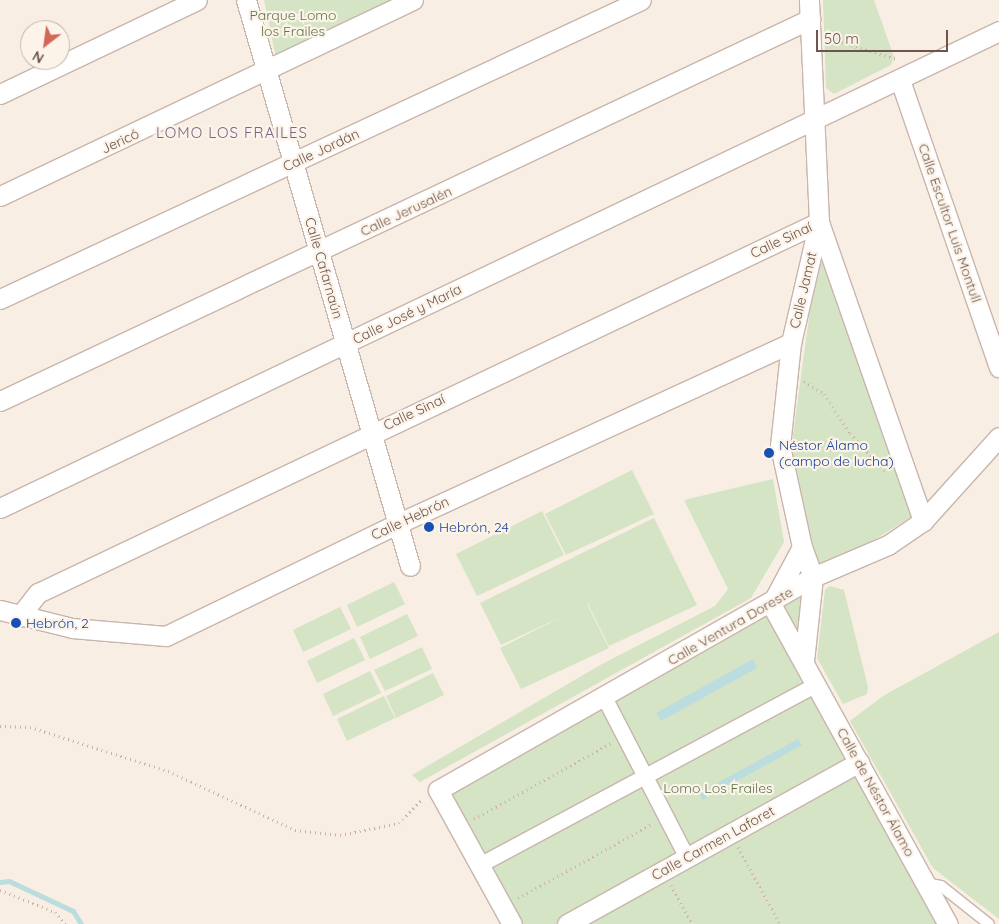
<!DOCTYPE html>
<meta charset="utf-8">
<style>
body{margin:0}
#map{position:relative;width:999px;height:924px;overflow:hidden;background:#f9eee3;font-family:Quicksand,sans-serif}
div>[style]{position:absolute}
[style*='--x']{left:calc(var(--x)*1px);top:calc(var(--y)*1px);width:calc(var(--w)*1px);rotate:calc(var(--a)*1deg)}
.green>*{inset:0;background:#d4e4c4}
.water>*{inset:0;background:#bbdddf}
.stream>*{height:5px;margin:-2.5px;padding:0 2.5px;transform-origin:2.5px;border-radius:2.5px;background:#bbdddf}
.path>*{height:3px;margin-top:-1.5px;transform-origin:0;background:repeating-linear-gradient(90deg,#ceafa2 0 1px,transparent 0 5px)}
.roads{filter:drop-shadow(1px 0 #c8b5ac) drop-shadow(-1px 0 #c8b5ac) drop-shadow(0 1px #c8b5ac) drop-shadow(0 -1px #c8b5ac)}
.service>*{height:10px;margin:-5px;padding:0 5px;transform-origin:5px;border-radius:5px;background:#fff}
.pedestrian>*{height:15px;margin:-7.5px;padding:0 7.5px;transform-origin:7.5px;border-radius:7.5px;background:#fff}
.minor>*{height:19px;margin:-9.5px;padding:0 9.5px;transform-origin:9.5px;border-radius:9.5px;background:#fff}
.dots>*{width:14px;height:14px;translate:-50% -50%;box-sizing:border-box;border:2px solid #fcf3e9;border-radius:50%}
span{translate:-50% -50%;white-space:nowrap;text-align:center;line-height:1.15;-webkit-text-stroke:4.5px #fcf3e9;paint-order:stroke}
.park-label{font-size:14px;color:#5b774a}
.street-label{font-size:14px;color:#6d554d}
.transit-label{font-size:14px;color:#164399}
.left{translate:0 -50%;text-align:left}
.neighbourhood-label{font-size:15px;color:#7a658a;letter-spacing:1px}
.north{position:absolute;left:20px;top:20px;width:50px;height:50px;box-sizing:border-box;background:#fcf3e9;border:1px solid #c3b4ab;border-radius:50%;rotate:210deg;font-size:14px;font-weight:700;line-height:20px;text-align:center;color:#6d554d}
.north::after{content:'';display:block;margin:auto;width:18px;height:22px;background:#d36758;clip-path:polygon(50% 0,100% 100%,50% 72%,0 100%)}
.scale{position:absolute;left:816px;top:30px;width:132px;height:22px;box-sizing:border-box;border:2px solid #6d554d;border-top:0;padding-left:6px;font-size:15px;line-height:18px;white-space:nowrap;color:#6d554d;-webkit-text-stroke:4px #fcf3e9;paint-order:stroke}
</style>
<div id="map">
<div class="green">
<div style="clip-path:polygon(264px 0,395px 0,276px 58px)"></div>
<div style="clip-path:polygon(823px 0,874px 0,894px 57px,891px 65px,834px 94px,826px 88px)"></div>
<div style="clip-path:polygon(820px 237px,916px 514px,814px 577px,804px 661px,948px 924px,512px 924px,438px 790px,813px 577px,790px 457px)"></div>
<div style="clip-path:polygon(632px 470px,654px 514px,566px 555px,545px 514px)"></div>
<div style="clip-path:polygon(773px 479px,784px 542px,751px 598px,420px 782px,412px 775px,602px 664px,715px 606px,728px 589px,684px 500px)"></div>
<div style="clip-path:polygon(542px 511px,564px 555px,477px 596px,456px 554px)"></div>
<div style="clip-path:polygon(654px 518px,697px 605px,609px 646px,588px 604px,601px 598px,587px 604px,609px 648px,521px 689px,500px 648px,565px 615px,501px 645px,480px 603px)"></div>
<div style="clip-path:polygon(394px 582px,405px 604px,357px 627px,347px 605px)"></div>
<div style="clip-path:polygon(830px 586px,844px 590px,868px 687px,867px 694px,843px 704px,817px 658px,825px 590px)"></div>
<div style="clip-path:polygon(340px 607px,351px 629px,303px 652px,293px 630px)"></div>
<div style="clip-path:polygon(407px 614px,418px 636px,370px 659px,360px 637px)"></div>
<div style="clip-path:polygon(999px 632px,999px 919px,933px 868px,850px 721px,883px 696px)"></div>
<div style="clip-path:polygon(354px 638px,365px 660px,317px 683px,307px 661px)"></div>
<div style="clip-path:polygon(422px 647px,432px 669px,385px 691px,374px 670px)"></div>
<div style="clip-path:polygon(370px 671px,381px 693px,333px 716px,323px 694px)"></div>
<div style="clip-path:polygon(433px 673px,444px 695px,396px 718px,386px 696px)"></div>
<div style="clip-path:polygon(384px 696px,395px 718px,347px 741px,337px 719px)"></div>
</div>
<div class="water">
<div style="clip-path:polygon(753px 659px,757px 668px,661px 721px,656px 713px)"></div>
<div style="clip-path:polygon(798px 739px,802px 745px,703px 800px,699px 793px)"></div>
</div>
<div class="stream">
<div style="--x:0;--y:882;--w:9;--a:-6"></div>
<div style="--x:9;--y:881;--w:71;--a:25.1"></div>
<div style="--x:73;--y:911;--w:15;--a:58"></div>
</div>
<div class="path">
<div style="--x:827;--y:38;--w:73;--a:16.7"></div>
<div style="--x:804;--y:381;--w:24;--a:33"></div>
<div style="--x:824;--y:394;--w:47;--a:56.3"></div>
<div style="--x:850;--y:433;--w:55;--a:47.9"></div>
<div style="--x:0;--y:726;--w:30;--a:2"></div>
<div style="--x:30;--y:727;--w:145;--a:17.7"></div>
<div style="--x:168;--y:771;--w:140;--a:24.9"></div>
<div style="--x:295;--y:830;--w:45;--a:6.3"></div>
<div style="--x:340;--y:835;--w:60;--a:-11.5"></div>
<div style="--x:399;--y:823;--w:33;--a:-46"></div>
<div style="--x:474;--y:819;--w:157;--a:-29"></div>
<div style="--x:738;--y:847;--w:88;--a:61.4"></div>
<div style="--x:671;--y:885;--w:44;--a:61.7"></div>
<div style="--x:0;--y:890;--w:59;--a:21.8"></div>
<div style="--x:55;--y:912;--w:16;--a:50"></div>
<div style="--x:518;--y:898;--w:153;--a:-28.9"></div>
</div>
<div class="roads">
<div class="service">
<div style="--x:926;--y:883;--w:15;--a:11"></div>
<div style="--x:941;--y:886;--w:61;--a:38.4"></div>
</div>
<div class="pedestrian">
<div style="--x:604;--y:697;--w:181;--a:62.7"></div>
<div style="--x:479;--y:865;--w:383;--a:-28.2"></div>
</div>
<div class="minor">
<div style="--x:246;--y:0;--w:589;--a:73.84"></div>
<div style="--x:900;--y:80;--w:304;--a:71"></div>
<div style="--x:0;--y:94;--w:218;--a:-25.5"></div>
<div style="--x:0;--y:196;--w:457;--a:-25.4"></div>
<div style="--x:0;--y:299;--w:707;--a:-25.01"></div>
<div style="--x:0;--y:401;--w:896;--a:-25.25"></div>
<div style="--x:0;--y:508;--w:1107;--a:-25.52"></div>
<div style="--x:772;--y:603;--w:64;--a:-61.8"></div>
<div style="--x:771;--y:604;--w:366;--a:61.1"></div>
<div style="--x:0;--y:610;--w:74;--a:14"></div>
<div style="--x:72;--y:628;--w:94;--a:4.9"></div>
<div style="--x:166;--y:636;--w:257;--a:-25.9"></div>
<div style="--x:397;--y:524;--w:434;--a:-24.7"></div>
<div style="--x:19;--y:617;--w:31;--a:-52"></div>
<div style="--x:38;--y:593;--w:865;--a:-25.41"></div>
<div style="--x:819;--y:222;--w:317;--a:70.8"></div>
<div style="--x:804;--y:661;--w:84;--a:-83.9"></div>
<div style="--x:813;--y:577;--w:32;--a:-110"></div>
<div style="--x:802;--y:547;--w:103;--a:-102.3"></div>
<div style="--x:780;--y:446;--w:104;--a:-83.9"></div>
<div style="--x:791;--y:343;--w:124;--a:-77"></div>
<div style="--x:819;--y:222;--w:222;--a:-92.6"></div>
<div style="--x:512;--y:924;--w:153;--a:-118.9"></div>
<div style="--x:438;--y:790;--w:431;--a:-29.6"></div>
<div style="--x:813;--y:577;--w:82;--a:-23.1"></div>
<div style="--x:888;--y:545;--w:42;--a:-34.4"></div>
<div style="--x:923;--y:521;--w:113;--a:-47.9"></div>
<div style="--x:567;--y:924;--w:334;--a:-29"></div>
</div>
</div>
<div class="dots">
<div style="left:769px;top:453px;background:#1a4fb4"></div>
<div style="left:429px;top:527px;background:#1a4fb4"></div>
<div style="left:16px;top:623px;background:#1a4fb4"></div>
</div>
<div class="park-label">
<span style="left:293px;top:23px">Parque Lomo<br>los Frailes</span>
<span style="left:718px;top:788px">Lomo Los Frailes</span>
</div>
<div class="street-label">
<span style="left:120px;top:141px;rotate:-25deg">Jericó</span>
<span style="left:321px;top:150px;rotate:-25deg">Calle Jordán</span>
<span style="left:406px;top:211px;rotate:-25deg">Calle Jerusalén</span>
<span style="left:950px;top:223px;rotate:71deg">Calle Escultor Luis Montull</span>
<span style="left:781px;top:240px;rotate:-25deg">Calle Sinaí</span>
<span style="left:324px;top:268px;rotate:74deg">Calle Cafarnaún</span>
<span style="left:803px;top:290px;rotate:-77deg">Calle Jamat</span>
<span style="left:407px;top:314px;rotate:-26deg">Calle José y María</span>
<span style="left:414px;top:412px;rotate:-25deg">Calle Sinaí</span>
<span style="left:410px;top:518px;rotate:-25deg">Calle Hebrón</span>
<span style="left:730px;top:626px;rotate:-30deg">Calle Ventura Doreste</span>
<span style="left:876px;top:792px;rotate:61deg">Calle de Néstor Álamo</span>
<span style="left:713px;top:843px;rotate:-29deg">Calle Carmen Laforet</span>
</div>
<div class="transit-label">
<span class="left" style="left:779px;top:453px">Néstor Álamo<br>(campo de lucha)</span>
<span class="left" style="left:439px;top:527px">Hebrón, 24</span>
<span class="left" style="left:26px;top:623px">Hebrón, 2</span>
</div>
<div class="neighbourhood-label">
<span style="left:232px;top:133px">LOMO LOS FRAILES</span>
</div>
<div class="north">N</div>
<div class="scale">50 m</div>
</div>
